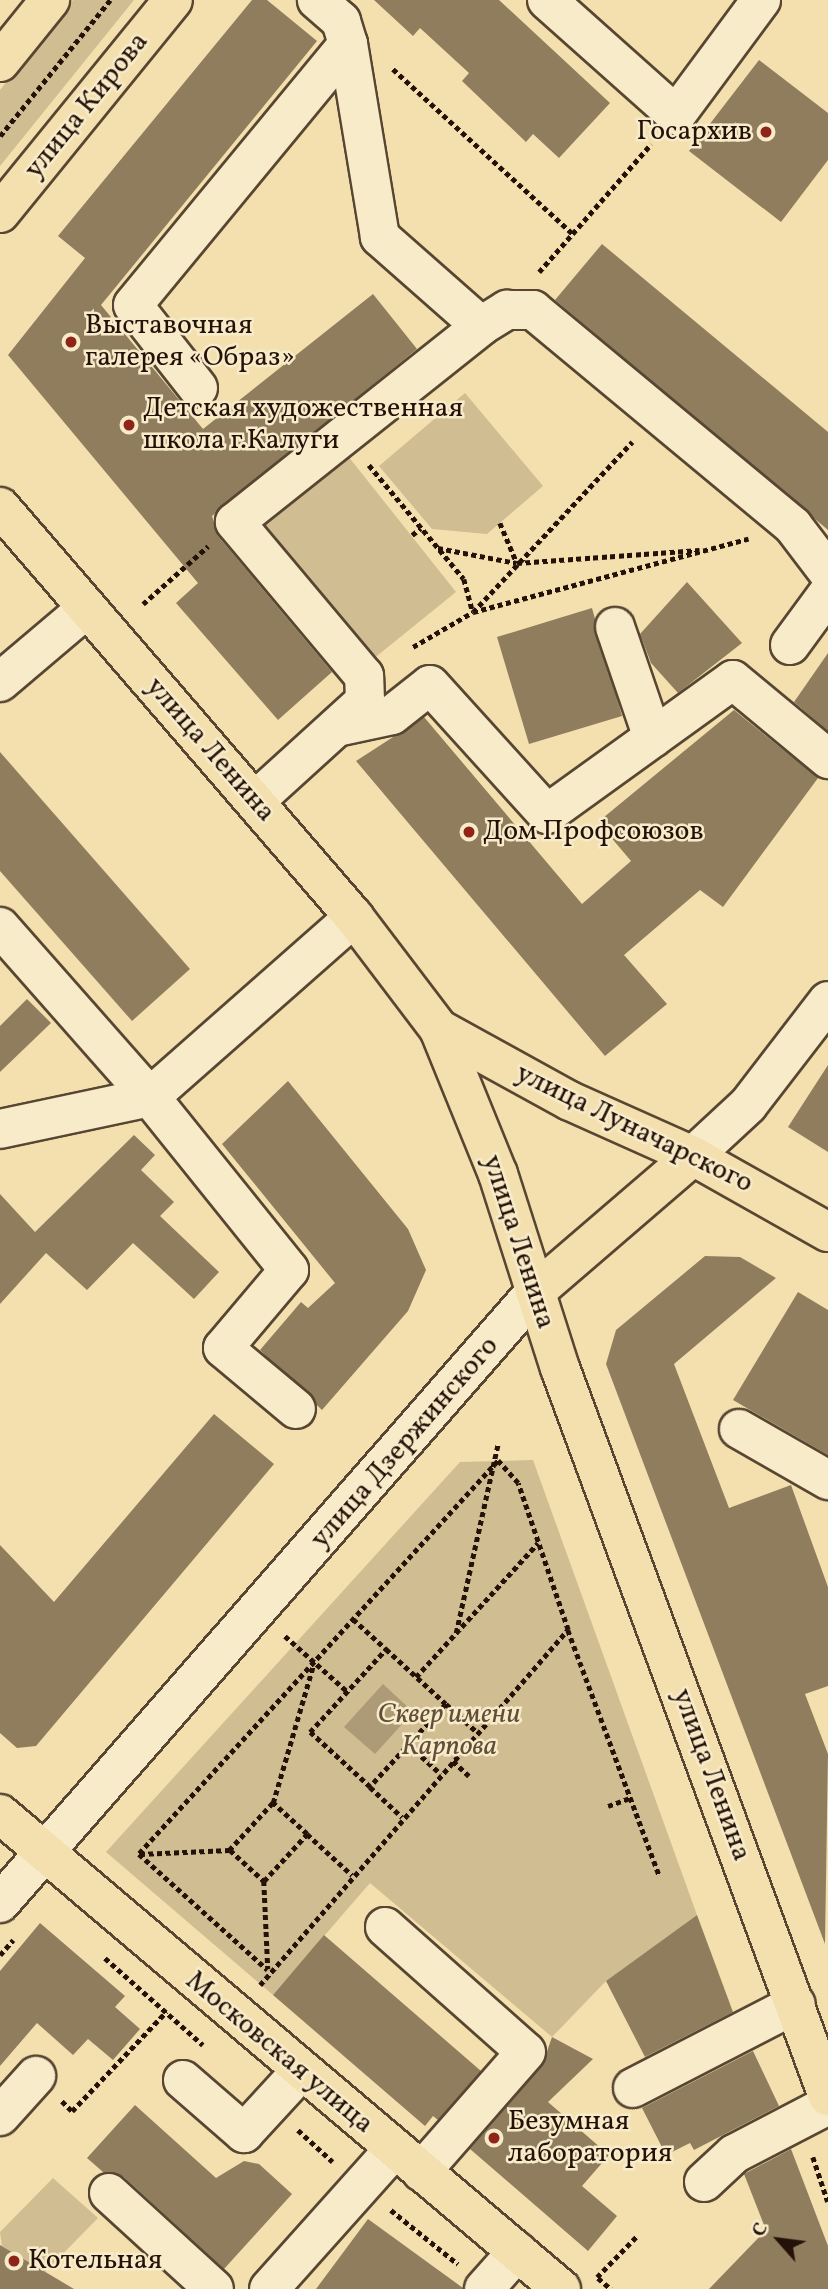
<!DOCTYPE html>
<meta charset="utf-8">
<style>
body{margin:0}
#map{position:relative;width:828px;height:2289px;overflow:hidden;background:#f3e0ae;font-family:Vollkorn,serif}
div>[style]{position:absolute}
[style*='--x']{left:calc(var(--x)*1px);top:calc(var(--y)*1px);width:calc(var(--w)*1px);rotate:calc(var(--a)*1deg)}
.green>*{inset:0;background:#d0bd92}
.water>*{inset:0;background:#ad9a76}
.building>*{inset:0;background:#907d5e}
.path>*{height:4.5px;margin-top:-2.25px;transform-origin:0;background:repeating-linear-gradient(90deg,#241208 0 5px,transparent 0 8.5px)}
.roads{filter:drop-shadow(2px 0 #584632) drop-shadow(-2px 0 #584632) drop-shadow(0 2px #584632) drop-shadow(0 -2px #584632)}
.minor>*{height:38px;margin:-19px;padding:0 19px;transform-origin:19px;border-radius:19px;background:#f7ebca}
.major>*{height:38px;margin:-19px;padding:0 19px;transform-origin:19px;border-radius:19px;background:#f3e0ae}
.dots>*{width:19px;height:19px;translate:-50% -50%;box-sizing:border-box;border:4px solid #f7ebca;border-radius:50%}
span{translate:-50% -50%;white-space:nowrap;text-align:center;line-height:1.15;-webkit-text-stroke:5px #f7ebca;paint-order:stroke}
.street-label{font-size:28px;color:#241208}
.poi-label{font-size:28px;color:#241208}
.right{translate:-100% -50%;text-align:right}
.left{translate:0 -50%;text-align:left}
.park-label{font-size:28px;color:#604e38;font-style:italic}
.north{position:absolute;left:744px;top:2205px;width:70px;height:70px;-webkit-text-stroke:5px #f7ebca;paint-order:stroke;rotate:298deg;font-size:19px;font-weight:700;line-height:28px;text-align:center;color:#241208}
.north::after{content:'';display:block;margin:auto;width:24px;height:32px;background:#241208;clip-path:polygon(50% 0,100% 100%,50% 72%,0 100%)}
</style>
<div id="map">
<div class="green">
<div style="clip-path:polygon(73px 0,134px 0,0 166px,0 90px)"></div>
<div style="clip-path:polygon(465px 393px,543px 486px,487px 534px,432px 529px,379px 466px)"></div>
<div style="clip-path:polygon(344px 451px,456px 592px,367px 664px,254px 523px)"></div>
<div style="clip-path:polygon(533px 1460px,697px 1915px,606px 1981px,552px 2037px,370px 1883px,273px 1995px,106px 1852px,460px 1462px)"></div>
<div style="clip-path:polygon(53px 2178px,98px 2218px,45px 2272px,2px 2246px,0 2232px)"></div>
</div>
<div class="water">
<div style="clip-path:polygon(383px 1684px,413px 1712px,375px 1754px,344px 1727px)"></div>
</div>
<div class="building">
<div style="clip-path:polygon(252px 0,267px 0,317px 41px,101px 305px,203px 429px,373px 294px,417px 349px,212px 516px,218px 536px,332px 672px,278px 720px,176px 603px,198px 583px,8px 355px,85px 258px,58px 236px)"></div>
<div style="clip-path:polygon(374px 0,499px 0,610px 103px,559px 158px,533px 134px,526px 142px,462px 81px,469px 73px,420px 28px,413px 36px)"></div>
<div style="clip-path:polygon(759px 60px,828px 113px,828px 160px,781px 222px,689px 151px)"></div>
<div style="clip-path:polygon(602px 244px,828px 432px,828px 530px,555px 300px)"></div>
<div style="clip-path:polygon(687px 582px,742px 643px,678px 693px,651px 663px,640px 634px)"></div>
<div style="clip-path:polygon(592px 608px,622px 716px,529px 744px,497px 637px)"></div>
<div style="clip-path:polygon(828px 653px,828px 731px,794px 702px)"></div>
<div style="clip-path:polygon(734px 710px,818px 778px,723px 907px,700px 890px,624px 955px,667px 1004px,605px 1056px,356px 761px,424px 717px,582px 904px,631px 861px,598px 822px)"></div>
<div style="clip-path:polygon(0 752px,190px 969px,132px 1021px,0 871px)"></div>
<div style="clip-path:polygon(27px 999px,51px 1023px,0 1072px,0 1026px)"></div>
<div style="clip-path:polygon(828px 1065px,828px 1152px,788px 1127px)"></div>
<div style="clip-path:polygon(288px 1081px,408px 1229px,426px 1270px,408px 1311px,322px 1410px,260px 1350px,301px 1302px,308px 1308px,335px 1283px,222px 1144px)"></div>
<div style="clip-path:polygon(134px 1135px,155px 1155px,141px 1170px,174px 1202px,160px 1216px,219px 1272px,194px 1299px,133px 1243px,87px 1290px,46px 1253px,0 1304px,0 1194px,35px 1232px)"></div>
<div style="clip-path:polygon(705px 1256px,740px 1257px,776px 1278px,674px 1364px,729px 1508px,791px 1485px,828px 1587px,828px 1686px,805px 1694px,828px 1754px,825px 1944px,606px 1364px,616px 1330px)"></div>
<div style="clip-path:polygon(798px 1292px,828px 1310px,828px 1455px,733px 1400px)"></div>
<div style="clip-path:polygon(214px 1414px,274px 1464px,36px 1746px,17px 1748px,0 1733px,0 1545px,54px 1602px)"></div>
<div style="clip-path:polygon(697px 1915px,733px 2012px,645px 2057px,606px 1981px)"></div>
<div style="clip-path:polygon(40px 1923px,125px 1996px,115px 2007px,140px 2029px,113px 2060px,88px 2039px,73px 2055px,37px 2023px,0 2066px,0 1971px)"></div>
<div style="clip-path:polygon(324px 1935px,481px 2071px,438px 2120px,433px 2116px,425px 2126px,273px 1995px)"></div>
<div style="clip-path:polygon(552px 2037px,593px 2059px,548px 2102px,609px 2155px,582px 2186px,617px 2216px,588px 2251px,470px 2149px,542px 2066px)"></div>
<div style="clip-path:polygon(753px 2051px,779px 2106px,694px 2150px,690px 2143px,666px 2155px,642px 2108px)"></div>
<div style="clip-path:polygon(135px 2105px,216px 2178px,244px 2161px,259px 2164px,292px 2194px,224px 2269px,124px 2177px,103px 2172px,87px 2158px)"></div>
<div style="clip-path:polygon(791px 2149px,828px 2246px,828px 2289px,709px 2289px,766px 2230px,744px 2174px)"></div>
<div style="clip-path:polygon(368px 2219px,463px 2288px,463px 2289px,316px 2289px)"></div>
<div style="clip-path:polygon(0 2245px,74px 2289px,0 2289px)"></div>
</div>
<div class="path">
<div style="--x:393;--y:69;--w:243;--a:42.5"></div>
<div style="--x:0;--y:136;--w:175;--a:-51"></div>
<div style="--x:539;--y:272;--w:170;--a:-48.8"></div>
<div style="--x:369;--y:465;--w:148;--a:50.2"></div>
<div style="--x:464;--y:579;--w:34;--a:75"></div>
<div style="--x:473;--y:612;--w:285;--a:-14.9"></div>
<div style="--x:500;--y:523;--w:43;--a:67"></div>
<div style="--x:412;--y:535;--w:11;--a:-38"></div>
<div style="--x:438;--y:548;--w:80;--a:10.8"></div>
<div style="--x:517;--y:563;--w:183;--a:-4.1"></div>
<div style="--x:143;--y:604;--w:87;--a:-41.7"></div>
<div style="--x:413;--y:647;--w:69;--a:-30.3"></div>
<div style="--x:473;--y:612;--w:233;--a:-46.9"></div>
<div style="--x:353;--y:1619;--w:45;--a:42.3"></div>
<div style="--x:568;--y:1630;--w:261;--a:69.6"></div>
<div style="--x:456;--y:1633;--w:195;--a:-77.5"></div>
<div style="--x:285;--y:1636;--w:83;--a:41.6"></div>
<div style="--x:386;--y:1649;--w:81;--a:42.5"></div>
<div style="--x:446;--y:1704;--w:113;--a:132.5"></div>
<div style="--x:370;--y:1787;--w:81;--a:-137.5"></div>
<div style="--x:310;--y:1732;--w:113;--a:-47.5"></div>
<div style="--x:416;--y:1677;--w:181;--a:-47.7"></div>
<div style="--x:446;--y:1704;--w:42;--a:42.1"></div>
<div style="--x:409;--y:1745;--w:43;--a:42.2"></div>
<div style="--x:453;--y:1761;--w:22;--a:43"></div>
<div style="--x:370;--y:1787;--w:44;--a:43.2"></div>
<div style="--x:273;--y:1803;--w:143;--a:-73.7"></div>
<div style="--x:608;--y:1806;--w:23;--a:-20"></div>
<div style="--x:307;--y:1834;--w:61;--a:42.3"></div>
<div style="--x:140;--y:1854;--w:90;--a:-2.5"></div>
<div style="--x:230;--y:1850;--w:46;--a:42.4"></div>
<div style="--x:264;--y:1881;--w:64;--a:-47.5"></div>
<div style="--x:307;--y:1834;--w:46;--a:-137.6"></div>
<div style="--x:273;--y:1803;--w:64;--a:132.5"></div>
<div style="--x:264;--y:1881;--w:88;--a:87.4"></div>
<div style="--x:0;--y:1955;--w:20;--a:-49"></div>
<div style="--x:105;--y:1958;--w:131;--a:41.6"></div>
<div style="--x:260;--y:1985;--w:470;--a:-49.1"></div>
<div style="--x:568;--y:1630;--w:155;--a:-108.8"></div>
<div style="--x:518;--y:1483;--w:30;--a:-132"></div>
<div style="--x:498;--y:1461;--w:532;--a:132.41"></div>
<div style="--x:139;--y:1854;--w:173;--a:42"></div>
<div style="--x:62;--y:2101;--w:14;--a:45"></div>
<div style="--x:72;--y:2111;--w:137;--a:-46.5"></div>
<div style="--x:298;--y:2130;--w:47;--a:42.4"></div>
<div style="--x:813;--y:2157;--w:47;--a:71.6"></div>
<div style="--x:391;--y:2210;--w:86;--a:38.9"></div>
<div style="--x:597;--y:2277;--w:56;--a:-45.7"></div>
<div style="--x:598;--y:2278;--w:17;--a:40"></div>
</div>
<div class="roads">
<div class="minor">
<div style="--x:547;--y:0;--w:173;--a:41.7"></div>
<div style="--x:676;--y:115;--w:143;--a:-53.5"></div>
<div style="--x:481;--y:326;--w:31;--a:-32"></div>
<div style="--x:507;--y:310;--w:26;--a:0"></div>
<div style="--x:533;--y:310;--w:338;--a:39.7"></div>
<div style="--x:793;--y:526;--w:58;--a:52.7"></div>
<div style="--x:198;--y:388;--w:105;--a:-128.1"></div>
<div style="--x:133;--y:305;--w:338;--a:-50.5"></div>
<div style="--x:615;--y:627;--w:117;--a:71.1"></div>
<div style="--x:790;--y:645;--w:64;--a:-53.8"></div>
<div style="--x:0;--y:682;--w:113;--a:-40.3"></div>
<div style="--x:337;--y:727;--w:56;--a:-12.3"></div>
<div style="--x:392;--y:715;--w:48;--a:-38.3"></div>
<div style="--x:430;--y:685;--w:174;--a:47.8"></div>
<div style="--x:547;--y:814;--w:229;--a:-35.8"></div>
<div style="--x:733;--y:680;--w:124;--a:39.7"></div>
<div style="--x:255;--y:801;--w:149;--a:-42.3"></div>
<div style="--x:365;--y:701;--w:25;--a:-92"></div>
<div style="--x:364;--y:676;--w:201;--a:-130"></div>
<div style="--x:235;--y:522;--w:315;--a:-38.5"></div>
<div style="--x:481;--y:326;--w:135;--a:-138.6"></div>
<div style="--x:380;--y:237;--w:196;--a:-99.4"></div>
<div style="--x:348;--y:44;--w:24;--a:-107"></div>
<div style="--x:341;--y:21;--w:32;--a:-139"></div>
<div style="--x:0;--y:927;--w:227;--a:48.6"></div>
<div style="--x:150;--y:1097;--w:222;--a:51.2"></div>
<div style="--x:289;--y:1270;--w:102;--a:130.2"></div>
<div style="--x:223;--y:1348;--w:95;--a:39.9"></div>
<div style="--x:0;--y:1129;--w:153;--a:-12"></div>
<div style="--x:150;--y:1097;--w:272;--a:-41.4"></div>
<div style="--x:693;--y:1156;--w:75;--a:-42.8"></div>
<div style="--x:748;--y:1105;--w:131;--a:-52.4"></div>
<div style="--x:739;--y:1429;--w:103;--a:29.8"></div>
<div style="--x:0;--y:1903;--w:812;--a:-48.79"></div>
<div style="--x:385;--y:1927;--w:188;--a:41.6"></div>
<div style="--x:526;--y:2052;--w:159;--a:131.2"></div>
<div style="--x:183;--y:2080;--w:81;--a:41"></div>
<div style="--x:244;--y:2133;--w:84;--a:-47.4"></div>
<div style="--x:633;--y:2088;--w:183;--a:-27.3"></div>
<div style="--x:0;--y:2116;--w:54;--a:-48"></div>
<div style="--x:704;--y:2182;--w:41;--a:-43"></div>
<div style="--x:734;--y:2154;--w:106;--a:-27.5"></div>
<div style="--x:109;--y:2193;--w:142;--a:42.4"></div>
<div style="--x:269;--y:2289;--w:188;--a:-48.2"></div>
<div style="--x:484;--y:2289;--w:50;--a:-48.3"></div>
</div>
<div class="major">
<div style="--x:0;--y:62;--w:80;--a:-51.1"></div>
<div style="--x:0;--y:213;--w:274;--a:-50.9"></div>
<div style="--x:0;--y:507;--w:542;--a:49.19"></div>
<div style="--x:354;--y:917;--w:141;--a:52.8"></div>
<div style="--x:439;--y:1029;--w:157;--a:67.9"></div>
<div style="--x:498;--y:1174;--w:204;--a:72.3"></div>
<div style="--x:560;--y:1368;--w:776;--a:69.79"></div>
<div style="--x:439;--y:1029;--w:149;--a:28.8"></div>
<div style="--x:570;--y:1101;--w:135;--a:24.1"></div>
<div style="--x:693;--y:1156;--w:155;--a:29.4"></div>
<div style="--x:535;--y:1292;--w:208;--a:-40.7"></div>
<div style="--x:0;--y:1814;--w:735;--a:40.25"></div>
</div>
</div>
<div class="dots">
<div style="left:766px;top:132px;background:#8f2418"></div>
<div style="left:71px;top:342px;background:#8f2418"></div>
<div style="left:129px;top:425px;background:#8f2418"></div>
<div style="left:469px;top:832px;background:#8f2418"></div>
<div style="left:494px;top:2138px;background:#8f2418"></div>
<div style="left:14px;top:2261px;background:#8f2418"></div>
</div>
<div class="street-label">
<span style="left:87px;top:106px;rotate:-51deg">улица Кирова</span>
<span style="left:210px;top:750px;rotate:49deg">улица Ленина</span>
<span style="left:634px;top:1129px;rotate:26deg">улица Луначарского</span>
<span style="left:518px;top:1242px;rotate:72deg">улица Ленина</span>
<span style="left:405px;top:1443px;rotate:-49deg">улица Дзержинского</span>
<span style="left:711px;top:1775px;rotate:70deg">улица Ленина</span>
<span style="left:279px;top:2053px;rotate:40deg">Московская улица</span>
</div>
<div class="poi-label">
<span class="right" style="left:752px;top:132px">Госархив</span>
<span class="left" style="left:85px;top:342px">Выставочная<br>галерея «Образ»</span>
<span class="left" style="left:143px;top:425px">Детская художественная<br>школа г.Калуги</span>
<span class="left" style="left:483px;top:832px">Дом Профсоюзов</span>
<span class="left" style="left:508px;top:2138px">Безумная<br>лаборатория</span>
<span class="left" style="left:28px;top:2261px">Котельная</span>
</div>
<div class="park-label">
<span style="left:449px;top:1731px">Сквер имени<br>Карпова</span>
</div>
<div class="north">С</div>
</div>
